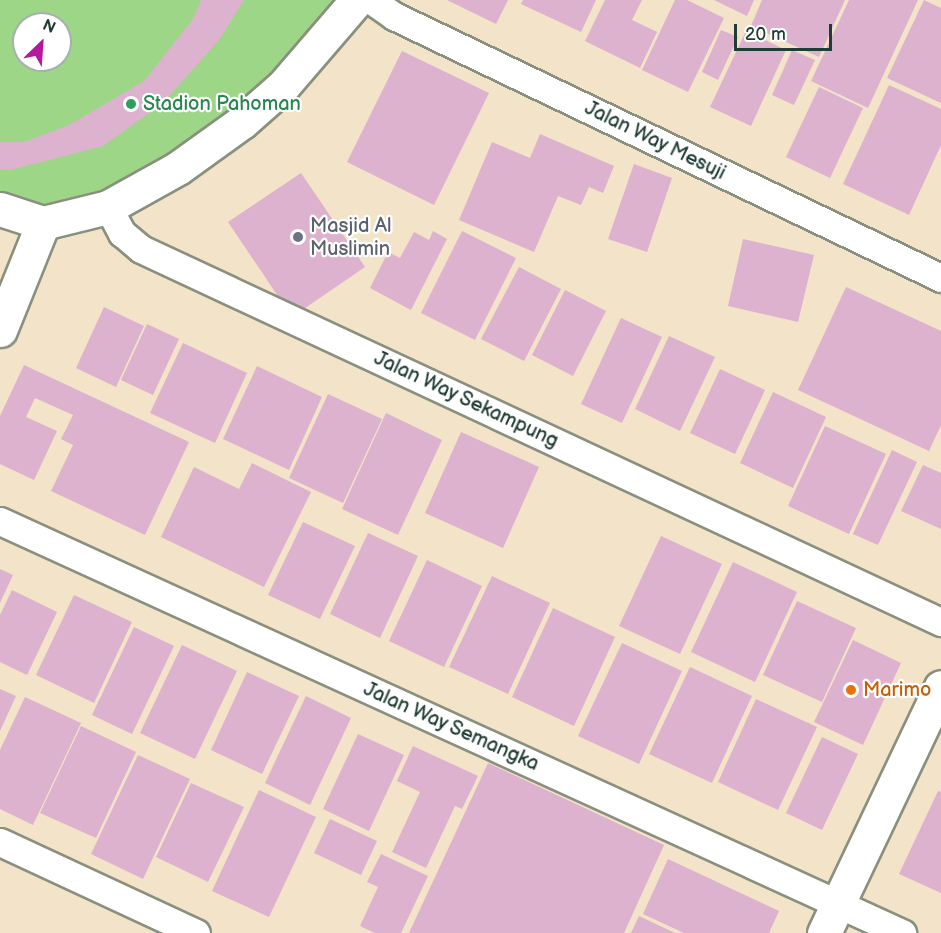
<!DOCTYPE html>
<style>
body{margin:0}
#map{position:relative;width:941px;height:933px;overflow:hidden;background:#f3e3c8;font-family:"Balsamiq Sans",sans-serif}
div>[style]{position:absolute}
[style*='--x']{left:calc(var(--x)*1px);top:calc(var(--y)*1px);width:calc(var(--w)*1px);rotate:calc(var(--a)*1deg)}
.green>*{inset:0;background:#9ed688}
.building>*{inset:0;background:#dcb2ce}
.roads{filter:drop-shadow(2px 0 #89907e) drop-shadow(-2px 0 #89907e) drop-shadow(0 2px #89907e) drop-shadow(0 -2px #89907e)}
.street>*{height:27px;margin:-13.5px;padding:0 13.5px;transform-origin:13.5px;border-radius:13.5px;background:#fff}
.secondary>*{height:33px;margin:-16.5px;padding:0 16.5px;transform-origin:16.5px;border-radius:16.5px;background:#fff}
.dots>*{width:16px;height:16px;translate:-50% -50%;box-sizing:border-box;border:3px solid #fff;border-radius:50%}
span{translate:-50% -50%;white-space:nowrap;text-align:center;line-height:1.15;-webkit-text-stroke:4.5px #fff;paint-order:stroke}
.leisure-label{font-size:20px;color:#27864d}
.left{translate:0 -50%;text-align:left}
.street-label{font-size:20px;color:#1f3d34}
.worship-label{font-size:20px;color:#5b616d}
.food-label{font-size:20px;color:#c56008}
.north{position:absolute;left:12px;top:12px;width:60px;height:60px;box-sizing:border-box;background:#fff;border:2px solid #a5b1ae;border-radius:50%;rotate:25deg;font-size:16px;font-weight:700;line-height:24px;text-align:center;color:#1f3d34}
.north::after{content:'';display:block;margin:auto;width:21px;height:27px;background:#b5179e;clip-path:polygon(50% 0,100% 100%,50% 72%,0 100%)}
.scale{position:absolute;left:734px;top:24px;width:98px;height:27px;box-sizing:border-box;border:3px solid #1f3d34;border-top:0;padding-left:8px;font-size:18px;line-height:21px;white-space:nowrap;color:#1f3d34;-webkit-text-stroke:4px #fff;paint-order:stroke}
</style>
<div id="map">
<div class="green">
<div style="clip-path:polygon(evenodd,0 0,357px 0,327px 38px,108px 207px,0 209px,0 0,24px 24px,60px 24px,60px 60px,24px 60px,24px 24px)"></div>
</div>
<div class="building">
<div style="clip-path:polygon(201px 0,244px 0,219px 40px,163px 103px,103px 146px,10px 170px,0 169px,0 142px,24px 142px,69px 125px,144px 81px,193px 19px)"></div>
<div style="clip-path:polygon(447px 0,508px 0,496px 24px)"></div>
<div style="clip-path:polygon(523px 0,596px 0,581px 32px,521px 4px)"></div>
<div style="clip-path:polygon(605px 0,642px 0,632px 20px,657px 32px,640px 68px,585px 41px)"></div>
<div style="clip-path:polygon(675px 0,687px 0,724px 18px,688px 92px,642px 70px)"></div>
<div style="clip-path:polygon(714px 0,754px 0,747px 16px)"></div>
<div style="clip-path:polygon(762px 0,845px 0,819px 57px,751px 26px)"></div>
<div style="clip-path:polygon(849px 0,918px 0,868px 108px,811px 81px)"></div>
<div style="clip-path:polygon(924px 0,941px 8px,941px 103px,887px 78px)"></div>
<div style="clip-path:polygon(721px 30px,738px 37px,718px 80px,702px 72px)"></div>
<div style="clip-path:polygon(746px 31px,786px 50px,751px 126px,710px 107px)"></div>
<div style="clip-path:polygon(792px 50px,815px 60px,794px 105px,772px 95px)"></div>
<div style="clip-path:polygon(402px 51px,489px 93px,434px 205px,347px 162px)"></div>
<div style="clip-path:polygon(889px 85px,941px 109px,941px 145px,909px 215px,843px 184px)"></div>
<div style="clip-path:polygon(819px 87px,863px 108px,830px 178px,786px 157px)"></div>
<div style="clip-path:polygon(540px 134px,614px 166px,603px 193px,589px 187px,581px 205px,558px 196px,534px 252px,459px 220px,492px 142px,530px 158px)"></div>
<div style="clip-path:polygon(634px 164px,672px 178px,647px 252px,608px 239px)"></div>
<div style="clip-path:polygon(301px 173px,365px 267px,292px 317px,228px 222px)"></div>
<div style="clip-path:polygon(433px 231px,447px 239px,411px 310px,370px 288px,388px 252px,400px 258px,414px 232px,429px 240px)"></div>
<div style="clip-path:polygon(462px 231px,516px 258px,475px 340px,421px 313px)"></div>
<div style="clip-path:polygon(743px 239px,814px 255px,798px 322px,728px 306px)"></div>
<div style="clip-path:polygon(519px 267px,561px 289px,524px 361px,481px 339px)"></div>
<div style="clip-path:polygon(846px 287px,941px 331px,941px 425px,929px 451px,798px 390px)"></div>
<div style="clip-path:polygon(565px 290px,606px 311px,573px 376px,532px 355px)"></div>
<div style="clip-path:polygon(104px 307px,144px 326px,116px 387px,76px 368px)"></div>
<div style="clip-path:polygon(621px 318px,662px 337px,622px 423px,581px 404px)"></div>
<div style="clip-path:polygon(147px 324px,179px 339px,153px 395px,121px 380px)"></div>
<div style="clip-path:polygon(669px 336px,715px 357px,680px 431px,635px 409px)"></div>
<div style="clip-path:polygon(183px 343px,247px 373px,215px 443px,150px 413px)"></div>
<div style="clip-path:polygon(24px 365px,189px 442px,145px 535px,51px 491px,73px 445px,61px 439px,73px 415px,35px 398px,26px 417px,57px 431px,34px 480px,0 464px,0 416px)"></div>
<div style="clip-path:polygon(257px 366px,322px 397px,289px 470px,223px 439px)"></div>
<div style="clip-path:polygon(720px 369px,765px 390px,735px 454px,690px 433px)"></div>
<div style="clip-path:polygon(773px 392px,826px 417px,793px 488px,740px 463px)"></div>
<div style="clip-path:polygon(328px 394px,382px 419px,343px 503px,289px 478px)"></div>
<div style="clip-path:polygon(386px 413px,442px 440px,398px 535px,342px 509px)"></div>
<div style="clip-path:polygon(825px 426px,886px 454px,849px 534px,788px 506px)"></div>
<div style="clip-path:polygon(461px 432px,539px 467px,503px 548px,425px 513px)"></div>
<div style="clip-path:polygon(892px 450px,917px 462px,878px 545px,853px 534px)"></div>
<div style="clip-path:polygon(252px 463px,311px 492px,264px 587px,161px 537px,194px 467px,239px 489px)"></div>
<div style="clip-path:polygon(923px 465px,941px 473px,941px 529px,901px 511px)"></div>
<div style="clip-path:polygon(303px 522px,355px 546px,320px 619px,268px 595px)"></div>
<div style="clip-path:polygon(368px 533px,418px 556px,380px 638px,330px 614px)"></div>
<div style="clip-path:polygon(661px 536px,722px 564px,680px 654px,619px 626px)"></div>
<div style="clip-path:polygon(427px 560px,482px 586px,444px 667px,389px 641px)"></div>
<div style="clip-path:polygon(733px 562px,797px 592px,755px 682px,691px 652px)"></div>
<div style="clip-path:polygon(0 569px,13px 575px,0 603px)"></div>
<div style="clip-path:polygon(492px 576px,550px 603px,508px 694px,449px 667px)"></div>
<div style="clip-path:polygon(12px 590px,57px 612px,27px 675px,0 662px,0 615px)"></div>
<div style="clip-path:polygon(74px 595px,132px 622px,94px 703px,36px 675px)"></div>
<div style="clip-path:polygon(797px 601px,856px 628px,822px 702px,763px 675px)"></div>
<div style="clip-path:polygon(553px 608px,615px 637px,574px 726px,512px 697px)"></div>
<div style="clip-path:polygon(134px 627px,174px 646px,132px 734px,92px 715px)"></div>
<div style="clip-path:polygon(853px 640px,901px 663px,863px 745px,814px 722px)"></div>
<div style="clip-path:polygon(622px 643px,682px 671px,639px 764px,578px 736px)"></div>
<div style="clip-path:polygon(182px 645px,237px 671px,195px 759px,140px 733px)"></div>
<div style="clip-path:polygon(690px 667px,752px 696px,712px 783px,649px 754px)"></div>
<div style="clip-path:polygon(247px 672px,299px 696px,262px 774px,211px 750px)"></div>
<div style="clip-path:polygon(0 689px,16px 696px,0 731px)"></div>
<div style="clip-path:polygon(306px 696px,351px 718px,310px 805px,265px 783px)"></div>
<div style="clip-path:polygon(25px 697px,81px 723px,33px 825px,0 809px,0 750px)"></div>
<div style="clip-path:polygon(756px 699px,817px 727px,778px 810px,718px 782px)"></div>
<div style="clip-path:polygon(81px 726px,136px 752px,96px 838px,40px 813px)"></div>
<div style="clip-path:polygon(358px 734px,404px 755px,369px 831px,323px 809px)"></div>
<div style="clip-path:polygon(822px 737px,858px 754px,822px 830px,786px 813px)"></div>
<div style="clip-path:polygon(413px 746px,478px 776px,462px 809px,455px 806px,426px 868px,392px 852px,420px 792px,397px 781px)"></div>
<div style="clip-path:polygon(138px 755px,190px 779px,143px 879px,91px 854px)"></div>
<div style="clip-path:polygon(488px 763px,664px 845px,624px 933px,409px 933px)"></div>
<div style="clip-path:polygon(191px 783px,244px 807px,208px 882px,156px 857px)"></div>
<div style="clip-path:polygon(259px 790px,316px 817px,269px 917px,212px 891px)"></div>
<div style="clip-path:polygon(938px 791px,941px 792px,941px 893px,899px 874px)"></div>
<div style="clip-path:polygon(330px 819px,377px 841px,361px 875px,314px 853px)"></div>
<div style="clip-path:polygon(381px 854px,428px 876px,401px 933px,375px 933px,360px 926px,378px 887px,367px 882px)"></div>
<div style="clip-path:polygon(668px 859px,779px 911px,769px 933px,684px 933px,643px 914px)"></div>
<div style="clip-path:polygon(639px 916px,675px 933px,631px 933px)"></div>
</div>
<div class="roads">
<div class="street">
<div style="--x:371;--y:0;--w:28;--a:35"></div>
<div style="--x:394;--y:16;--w:607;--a:25.59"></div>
<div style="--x:108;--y:207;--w:30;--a:62"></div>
<div style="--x:122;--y:233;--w:25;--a:40"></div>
<div style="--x:141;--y:249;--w:883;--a:25"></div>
<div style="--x:0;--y:521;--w:992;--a:24.55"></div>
<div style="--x:0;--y:842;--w:216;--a:24.9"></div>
</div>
<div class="secondary">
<div style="--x:0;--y:209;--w:45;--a:18"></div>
<div style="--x:43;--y:223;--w:67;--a:-13.8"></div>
<div style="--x:108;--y:207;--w:80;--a:-29.1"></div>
<div style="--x:178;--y:168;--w:79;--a:-35.7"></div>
<div style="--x:242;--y:122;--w:55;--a:-41.3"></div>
<div style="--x:283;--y:86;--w:113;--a:-49.3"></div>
<div style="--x:0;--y:330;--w:115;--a:-68.1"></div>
<div style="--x:824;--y:933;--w:272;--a:-64.6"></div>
</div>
</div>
<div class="dots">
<div style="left:131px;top:104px;background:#2e9e5b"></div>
<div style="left:298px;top:237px;background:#6b7280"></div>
<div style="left:851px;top:690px;background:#e8710a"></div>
</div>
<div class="leisure-label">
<span class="left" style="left:143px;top:104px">Stadion Pahoman</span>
</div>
<div class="street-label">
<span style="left:655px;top:141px;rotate:26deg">Jalan Way Mesuji</span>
<span style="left:466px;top:400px;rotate:25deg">Jalan Way Sekampung</span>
<span style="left:451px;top:727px;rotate:24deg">Jalan Way Semangka</span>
</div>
<div class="worship-label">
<span class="left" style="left:310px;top:238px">Masjid Al<br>Muslimin</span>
</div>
<div class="food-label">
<span class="left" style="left:863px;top:690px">Marimo</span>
</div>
<div class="north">N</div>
<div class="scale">20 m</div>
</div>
